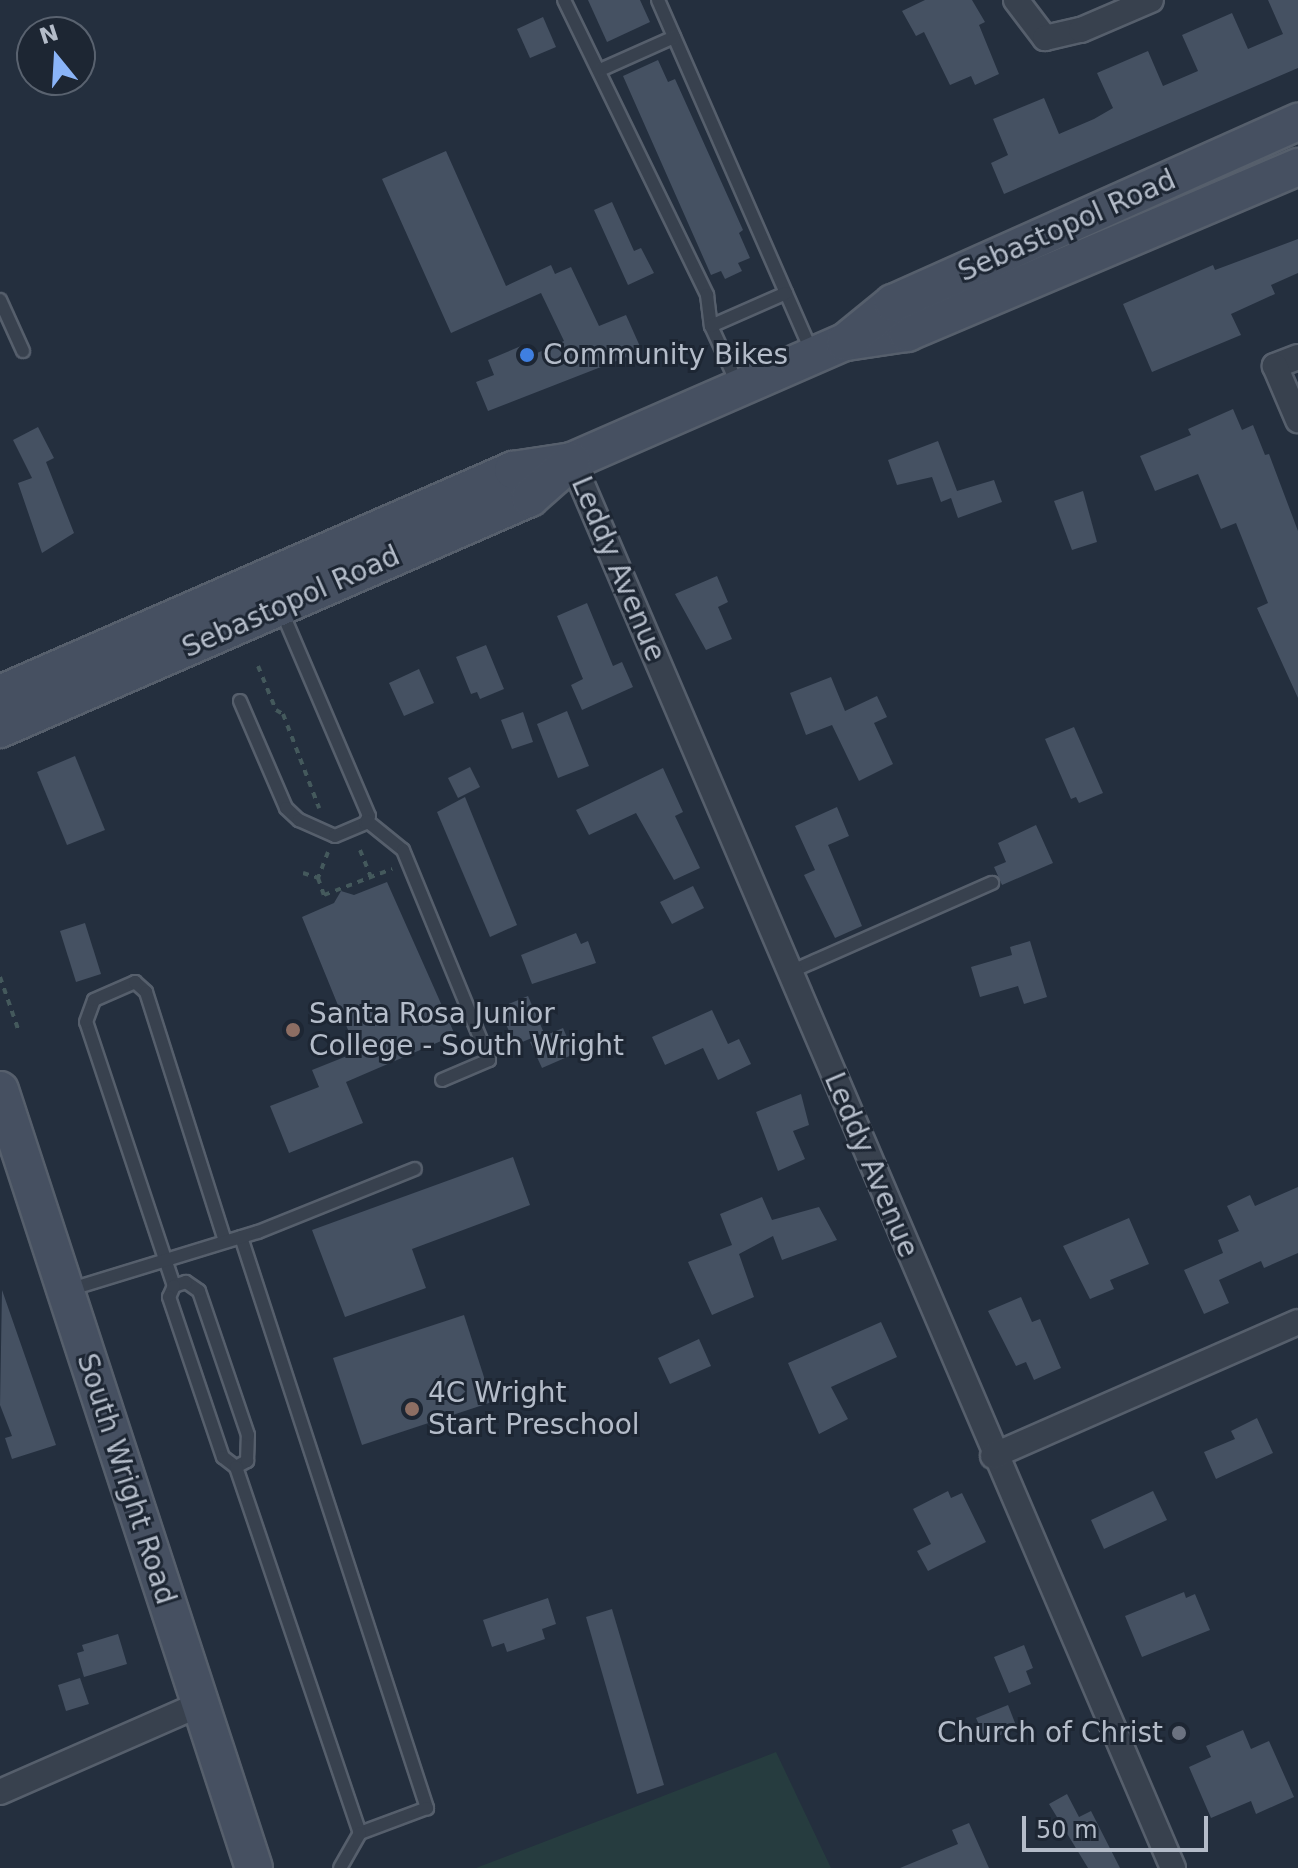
<!DOCTYPE html>
<style>
body{margin:0}
#map{position:relative;width:1298px;height:1868px;overflow:hidden;background:#242f3e;font-family:"DejaVu Sans",sans-serif}
div>[style]{position:absolute}
[style*='--x']{left:calc(var(--x)*1px);top:calc(var(--y)*1px);width:calc(var(--w)*1px);rotate:calc(var(--a)*1deg)}
.green>*{inset:0;background:#263c3f}
.building>*{inset:0;background:#455162}
.path>*{height:4px;margin-top:-2px;transform-origin:0;background:repeating-linear-gradient(90deg,#44595c 0 6px,transparent 0 12px)}
.roads{filter:drop-shadow(2px 0 #565f6c) drop-shadow(-2px 0 #565f6c) drop-shadow(0 2px #565f6c) drop-shadow(0 -2px #565f6c)}
.lane>*{height:12px;margin:-6px;padding:0 6px;transform-origin:6px;border-radius:6px;background:#38414e}
.street>*{height:24px;margin:-12px;padding:0 12px;transform-origin:12px;border-radius:12px;background:#38414e}
.secondary>*{height:36px;margin:-18px;padding:0 18px;transform-origin:18px;border-radius:18px;background:#465061}
.dots>*{width:22px;height:22px;translate:-50% -50%;box-sizing:border-box;border:4px solid #1d2633;border-radius:50%}
span{translate:-50% -50%;white-space:nowrap;text-align:center;line-height:1.15;-webkit-text-stroke:6px #1d2633;paint-order:stroke}
.street-label{font-size:28px;color:#b4bcc9}
.poi-label{font-size:28px;color:#b4bcc9}
.left{translate:0 -50%;text-align:left}
.right{translate:-100% -50%;text-align:right}
.north{position:absolute;left:16px;top:16px;width:80px;height:80px;box-sizing:border-box;background:#1d2633;border:2px solid #59626f;border-radius:50%;rotate:342deg;font-size:22px;font-weight:700;line-height:32px;text-align:center;color:#b4bcc9}
.north::after{content:'';display:block;margin:auto;width:28px;height:36px;background:#8ab4f8;clip-path:polygon(50% 0,100% 100%,50% 72%,0 100%)}
.scale{position:absolute;left:1022px;top:1816px;width:186px;height:36px;box-sizing:border-box;border:4px solid #b4bcc9;border-top:0;padding-left:10px;font-size:24px;line-height:28px;white-space:nowrap;color:#b4bcc9;-webkit-text-stroke:6px #1d2633;paint-order:stroke}
</style>
<div id="map">
<div class="green">
<div style="clip-path:polygon(776px 1752px,831px 1868px,476px 1868px,640px 1805px)"></div>
</div>
<div class="building">
<div style="clip-path:polygon(588px 0,640px 0,650px 22px,607px 42px)"></div>
<div style="clip-path:polygon(925px 0,972px 0,985px 22px,979px 25px,999px 74px,975px 85px,971px 76px,950px 85px,924px 32px,916px 36px,902px 11px)"></div>
<div style="clip-path:polygon(1268px 0,1298px 0,1298px 68px,1004px 194px,991px 163px,1008px 155px,993px 119px,1044px 98px,1059px 134px,1094px 119px,1113px 108px,1097px 73px,1148px 51px,1163px 86px,1198px 71px,1182px 35px,1232px 13px,1248px 49px,1283px 34px)"></div>
<div style="clip-path:polygon(543px 17px,556px 47px,530px 58px,517px 29px)"></div>
<div style="clip-path:polygon(658px 60px,668px 82px,675px 79px,743px 230px,739px 233px,750px 258px,738px 263px,742px 271px,725px 279px,721px 271px,711px 275px,623px 76px)"></div>
<div style="clip-path:polygon(446px 151px,506px 286px,551px 265px,555px 274px,571px 267px,599px 326px,626px 315px,642px 351px,488px 411px,476px 382px,494px 375px,488px 360px,521px 346px,526px 358px,564px 341px,541px 293px,451px 333px,382px 179px)"></div>
<div style="clip-path:polygon(612px 202px,634px 251px,641px 248px,654px 273px,628px 285px,594px 210px)"></div>
<div style="clip-path:polygon(1298px 239px,1298px 273px,1271px 285px,1275px 294px,1231px 314px,1241px 335px,1152px 372px,1123px 304px,1213px 265px,1215px 270px)"></div>
<div style="clip-path:polygon(1233px 409px,1242px 430px,1253px 425px,1265px 455px,1269px 454px,1298px 531px,1298px 698px,1257px 608px,1268px 603px,1236px 523px,1221px 529px,1198px 474px,1155px 491px,1140px 456px,1191px 435px,1188px 429px)"></div>
<div style="clip-path:polygon(38px 427px,54px 458px,46px 462px,74px 533px,42px 553px,18px 483px,32px 478px,13px 440px)"></div>
<div style="clip-path:polygon(938px 441px,957px 491px,994px 480px,1002px 502px,958px 518px,951px 498px,941px 502px,932px 477px,897px 485px,888px 460px)"></div>
<div style="clip-path:polygon(1083px 491px,1097px 542px,1072px 550px,1054px 501px)"></div>
<div style="clip-path:polygon(717px 576px,728px 602px,718px 607px,732px 639px,706px 650px,675px 594px)"></div>
<div style="clip-path:polygon(587px 603px,613px 666px,622px 662px,633px 687px,582px 710px,571px 685px,583px 679px,557px 616px)"></div>
<div style="clip-path:polygon(486px 645px,504px 689px,480px 699px,477px 692px,471px 694px,456px 657px)"></div>
<div style="clip-path:polygon(419px 669px,434px 703px,404px 716px,389px 683px)"></div>
<div style="clip-path:polygon(831px 677px,845px 711px,877px 696px,887px 717px,874px 723px,893px 764px,859px 781px,832px 725px,806px 735px,790px 693px)"></div>
<div style="clip-path:polygon(567px 711px,589px 766px,558px 778px,537px 724px)"></div>
<div style="clip-path:polygon(523px 712px,533px 742px,512px 749px,501px 720px)"></div>
<div style="clip-path:polygon(1074px 727px,1103px 793px,1079px 803px,1076px 797px,1071px 799px,1045px 739px)"></div>
<div style="clip-path:polygon(75px 756px,105px 830px,67px 845px,37px 772px)"></div>
<div style="clip-path:polygon(470px 767px,480px 787px,458px 798px,448px 778px)"></div>
<div style="clip-path:polygon(663px 768px,683px 812px,675px 816px,700px 868px,674px 880px,636px 813px,589px 835px,576px 810px)"></div>
<div style="clip-path:polygon(465px 797px,517px 925px,490px 937px,437px 812px)"></div>
<div style="clip-path:polygon(837px 807px,849px 836px,828px 845px,862px 926px,835px 938px,804px 875px,815px 870px,795px 826px)"></div>
<div style="clip-path:polygon(1036px 825px,1053px 863px,1002px 885px,994px 867px,1006px 862px,998px 843px)"></div>
<div style="clip-path:polygon(387px 882px,455px 1035px,346px 1082px,363px 1123px,289px 1153px,270px 1106px,319px 1087px,312px 1070px,357px 1052px,302px 917px,334px 903px,341px 891px,354px 895px)"></div>
<div style="clip-path:polygon(693px 886px,704px 908px,672px 924px,660px 902px)"></div>
<div style="clip-path:polygon(85px 923px,101px 974px,76px 982px,60px 931px)"></div>
<div style="clip-path:polygon(576px 933px,581px 944px,588px 941px,596px 963px,532px 984px,521px 955px)"></div>
<div style="clip-path:polygon(1030px 941px,1047px 997px,1024px 1004px,1018px 986px,980px 997px,971px 967px,1012px 955px,1010px 947px)"></div>
<div style="clip-path:polygon(528px 996px,544px 1033px,515px 1045px,499px 1008px)"></div>
<div style="clip-path:polygon(712px 1010px,728px 1044px,739px 1039px,751px 1064px,718px 1080px,703px 1048px,665px 1065px,652px 1037px)"></div>
<div style="clip-path:polygon(563px 1028px,574px 1054px,542px 1068px,530px 1042px)"></div>
<div style="clip-path:polygon(801px 1094px,809px 1125px,793px 1131px,805px 1159px,778px 1171px,756px 1112px)"></div>
<div style="clip-path:polygon(513px 1157px,530px 1205px,412px 1249px,426px 1288px,345px 1317px,312px 1230px)"></div>
<div style="clip-path:polygon(1298px 1187px,1298px 1253px,1264px 1268px,1261px 1261px,1219px 1280px,1229px 1303px,1204px 1314px,1184px 1270px,1223px 1253px,1218px 1240px,1239px 1231px,1227px 1206px,1250px 1195px,1255px 1206px)"></div>
<div style="clip-path:polygon(762px 1197px,772px 1220px,819px 1207px,837px 1240px,782px 1260px,773px 1236px,739px 1254px,754px 1297px,712px 1315px,688px 1262px,732px 1245px,720px 1214px)"></div>
<div style="clip-path:polygon(1129px 1218px,1149px 1264px,1110px 1280px,1114px 1289px,1090px 1299px,1063px 1246px)"></div>
<div style="clip-path:polygon(2px 1290px,56px 1445px,12px 1459px,5px 1438px,12px 1436px,0 1405px)"></div>
<div style="clip-path:polygon(1021px 1297px,1032px 1322px,1040px 1319px,1061px 1368px,1034px 1380px,1026px 1362px,1016px 1366px,988px 1311px)"></div>
<div style="clip-path:polygon(464px 1315px,492px 1402px,362px 1445px,333px 1358px)"></div>
<div style="clip-path:polygon(881px 1322px,897px 1357px,831px 1387px,848px 1419px,819px 1434px,788px 1363px)"></div>
<div style="clip-path:polygon(699px 1339px,711px 1366px,670px 1384px,658px 1358px)"></div>
<div style="clip-path:polygon(1257px 1418px,1273px 1453px,1216px 1479px,1204px 1452px,1235px 1439px,1231px 1431px)"></div>
<div style="clip-path:polygon(948px 1491px,951px 1498px,962px 1493px,986px 1542px,928px 1571px,917px 1551px,931px 1544px,913px 1509px)"></div>
<div style="clip-path:polygon(1153px 1491px,1167px 1520px,1104px 1549px,1091px 1520px)"></div>
<div style="clip-path:polygon(1184px 1592px,1186px 1598px,1195px 1594px,1210px 1630px,1142px 1657px,1125px 1616px)"></div>
<div style="clip-path:polygon(548px 1598px,556px 1624px,542px 1629px,545px 1639px,507px 1652px,504px 1643px,492px 1647px,483px 1620px)"></div>
<div style="clip-path:polygon(612px 1609px,664px 1785px,637px 1794px,586px 1617px)"></div>
<div style="clip-path:polygon(118px 1634px,127px 1664px,84px 1677px,77px 1653px,84px 1651px,82px 1645px)"></div>
<div style="clip-path:polygon(1024px 1645px,1033px 1668px,1026px 1671px,1031px 1684px,1009px 1693px,994px 1657px)"></div>
<div style="clip-path:polygon(80px 1678px,89px 1704px,66px 1711px,58px 1685px)"></div>
<div style="clip-path:polygon(1008px 1705px,1017px 1728px,986px 1741px,976px 1718px)"></div>
<div style="clip-path:polygon(1243px 1730px,1251px 1749px,1269px 1741px,1294px 1797px,1256px 1814px,1251px 1801px,1211px 1818px,1189px 1767px,1211px 1757px,1206px 1746px)"></div>
<div style="clip-path:polygon(1067px 1794px,1079px 1817px,1091px 1811px,1120px 1868px,1088px 1868px,1049px 1804px)"></div>
<div style="clip-path:polygon(969px 1823px,989px 1868px,900px 1868px,958px 1844px,952px 1830px)"></div>
</div>
<div class="path">
<div style="--x:258;--y:666;--w:48;--a:67.8"></div>
<div style="--x:276;--y:710;--w:8;--a:30"></div>
<div style="--x:283;--y:714;--w:101;--a:69"></div>
<div style="--x:360;--y:850;--w:29;--a:68"></div>
<div style="--x:328;--y:852;--w:28;--a:111"></div>
<div style="--x:318;--y:878;--w:18;--a:71"></div>
<div style="--x:324;--y:895;--w:73;--a:-20.9"></div>
<div style="--x:303;--y:873;--w:16;--a:18"></div>
<div style="--x:0;--y:977;--w:55;--a:70.9"></div>
</div>
<div class="roads">
<div class="lane">
<div style="--x:564;--y:0;--w:328;--a:64.1"></div>
<div style="--x:707;--y:295;--w:31;--a:83"></div>
<div style="--x:711;--y:326;--w:65;--a:65.4"></div>
<div style="--x:658;--y:0;--w:384;--a:66.4"></div>
<div style="--x:600;--y:70;--w:81;--a:-24"></div>
<div style="--x:0;--y:300;--w:56;--a:65.7"></div>
<div style="--x:711;--y:326;--w:82;--a:-23.7"></div>
<div style="--x:240;--y:701;--w:116;--a:66.7"></div>
<div style="--x:286;--y:808;--w:18;--a:43"></div>
<div style="--x:299;--y:820;--w:39;--a:24"></div>
<div style="--x:335;--y:836;--w:33;--a:-23"></div>
<div style="--x:365;--y:823;--w:8;--a:-60"></div>
<div style="--x:369;--y:816;--w:224;--a:-113.1"></div>
<div style="--x:367;--y:821;--w:46;--a:38.9"></div>
<div style="--x:403;--y:850;--w:227;--a:67.7"></div>
<div style="--x:489;--y:1060;--w:51;--a:156.9"></div>
<div style="--x:790;--y:972;--w:221;--a:-23.8"></div>
<div style="--x:241;--y:1237;--w:601;--a:71.96"></div>
<div style="--x:427;--y:1808;--w:72;--a:159.5"></div>
<div style="--x:174;--y:1286;--w:278;--a:-108.4"></div>
<div style="--x:86;--y:1022;--w:23;--a:-70"></div>
<div style="--x:94;--y:1000;--w:45;--a:-23.7"></div>
<div style="--x:135;--y:982;--w:15;--a:42"></div>
<div style="--x:146;--y:992;--w:261;--a:72.4"></div>
<div style="--x:68;--y:1290;--w:199;--a:-17"></div>
<div style="--x:258;--y:1232;--w:169;--a:-21.9"></div>
<div style="--x:236;--y:1467;--w:13;--a:-29"></div>
<div style="--x:247;--y:1461;--w:26;--a:-88"></div>
<div style="--x:248;--y:1435;--w:152;--a:-108.8"></div>
<div style="--x:199;--y:1291;--w:16;--a:-145"></div>
<div style="--x:186;--y:1282;--w:13;--a:162"></div>
<div style="--x:174;--y:1286;--w:12;--a:114"></div>
<div style="--x:169;--y:1297;--w:169;--a:71.4"></div>
<div style="--x:223;--y:1457;--w:16;--a:38"></div>
<div style="--x:236;--y:1467;--w:386;--a:71.3"></div>
<div style="--x:360;--y:1833;--w:40;--a:119.7"></div>
</div>
<div class="street">
<div style="--x:1016;--y:0;--w:48;--a:52.7"></div>
<div style="--x:1045;--y:38;--w:37;--a:-13"></div>
<div style="--x:1081;--y:30;--w:76;--a:-23.2"></div>
<div style="--x:1298;--y:357;--w:25;--a:159"></div>
<div style="--x:1275;--y:366;--w:59;--a:66.9"></div>
<div style="--x:572;--y:461;--w:1530;--a:66.87"></div>
<div style="--x:993;--y:1456;--w:333;--a:-23.7"></div>
<div style="--x:0;--y:1792;--w:219;--a:-23.7"></div>
</div>
<div class="secondary">
<div style="--x:846;--y:342;--w:62;--a:-8.4"></div>
<div style="--x:907;--y:333;--w:425;--a:-23"></div>
<div style="--x:0;--y:694;--w:560;--a:-23.59"></div>
<div style="--x:513;--y:470;--w:60;--a:-8.7"></div>
<div style="--x:572;--y:461;--w:298;--a:-23.6"></div>
<div style="--x:845;--y:342;--w:62;--a:-39.1"></div>
<div style="--x:893;--y:303;--w:444;--a:-24.1"></div>
<div style="--x:0;--y:729;--w:578;--a:-23.55"></div>
<div style="--x:530;--y:498;--w:56;--a:-41.4"></div>
<div style="--x:0;--y:1090;--w:818;--a:71.92"></div>
</div>
</div>
<div class="dots">
<div style="left:527px;top:355px;background:#3f7fe0"></div>
<div style="left:293px;top:1030px;background:#8d6e63"></div>
<div style="left:412px;top:1409px;background:#8d6e63"></div>
<div style="left:1179px;top:1733px;background:#6b7280"></div>
</div>
<div class="street-label">
<span style="left:1067px;top:226px;rotate:-24deg">Sebastopol Road</span>
<span style="left:618px;top:569px;rotate:67deg">Leddy Avenue</span>
<span style="left:291px;top:602px;rotate:-24deg">Sebastopol Road</span>
<span style="left:871px;top:1165px;rotate:67deg">Leddy Avenue</span>
<span style="left:126px;top:1479px;rotate:72deg">South Wright Road</span>
</div>
<div class="poi-label">
<span class="left" style="left:543px;top:355px">Community Bikes</span>
<span class="left" style="left:309px;top:1030px">Santa Rosa Junior<br>College - South Wright</span>
<span class="left" style="left:428px;top:1409px">4C Wright<br>Start Preschool</span>
<span class="right" style="left:1163px;top:1733px">Church of Christ</span>
</div>
<div class="north">N</div>
<div class="scale">50 m</div>
</div>
